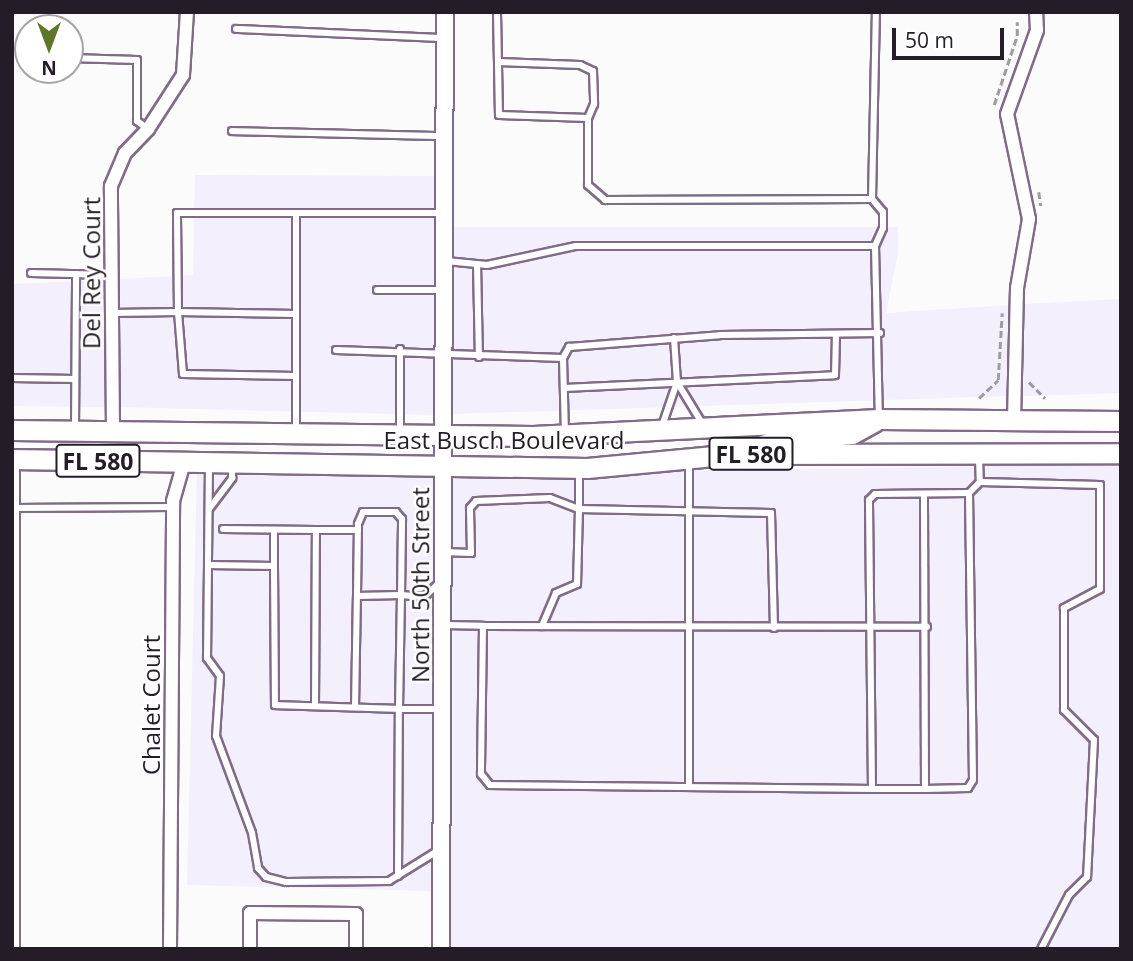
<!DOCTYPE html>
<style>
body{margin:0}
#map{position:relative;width:1133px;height:961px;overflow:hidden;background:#fbfbfb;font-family:"Open Sans",sans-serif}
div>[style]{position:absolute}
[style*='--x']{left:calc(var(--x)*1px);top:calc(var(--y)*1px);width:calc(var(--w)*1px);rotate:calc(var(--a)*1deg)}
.commercial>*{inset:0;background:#f3effc}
.path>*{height:2.5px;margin-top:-1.25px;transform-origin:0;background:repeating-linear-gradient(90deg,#9f9ca1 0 7px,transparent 0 10.5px)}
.roads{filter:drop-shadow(2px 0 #816c87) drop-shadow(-2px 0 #816c87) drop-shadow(0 2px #816c87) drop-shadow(0 -2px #816c87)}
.service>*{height:6px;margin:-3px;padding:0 3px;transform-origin:3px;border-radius:3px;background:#fff}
.minor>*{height:12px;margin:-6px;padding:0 6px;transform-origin:6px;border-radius:6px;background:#fff}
.tertiary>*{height:16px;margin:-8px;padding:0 8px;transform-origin:8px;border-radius:8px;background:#fff}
.primary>*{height:19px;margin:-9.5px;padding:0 9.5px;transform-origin:9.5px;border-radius:9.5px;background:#fff}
span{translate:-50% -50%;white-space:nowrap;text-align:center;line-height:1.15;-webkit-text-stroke:5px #fff;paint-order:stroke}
.shield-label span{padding:2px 5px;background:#fff;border:2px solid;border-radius:5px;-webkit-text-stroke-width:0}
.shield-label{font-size:23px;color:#241c27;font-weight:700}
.street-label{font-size:24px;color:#241c27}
.frame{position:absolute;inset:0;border:14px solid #241c27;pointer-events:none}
.north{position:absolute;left:14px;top:14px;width:70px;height:70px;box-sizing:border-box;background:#fff;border:2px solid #a7a4a9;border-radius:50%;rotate:180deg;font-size:19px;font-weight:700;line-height:28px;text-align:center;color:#241c27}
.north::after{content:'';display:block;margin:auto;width:24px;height:32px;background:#5e7729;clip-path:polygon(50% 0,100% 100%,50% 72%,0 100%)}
.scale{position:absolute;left:892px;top:28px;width:112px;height:32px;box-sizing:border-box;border:4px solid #241c27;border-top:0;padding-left:9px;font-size:21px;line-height:24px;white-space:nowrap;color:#241c27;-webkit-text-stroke:5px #fff;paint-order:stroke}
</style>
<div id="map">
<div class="commercial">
<div style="clip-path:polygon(195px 175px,437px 176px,436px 415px,121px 407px,120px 279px,193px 275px)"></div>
<div style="clip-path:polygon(452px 227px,898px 227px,898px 253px,886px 313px,1009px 305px,1007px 396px,452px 414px)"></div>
<div style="clip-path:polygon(105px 280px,105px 407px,12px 406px,12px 284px)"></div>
<div style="clip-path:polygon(1121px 299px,1121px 393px,1023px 396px,1025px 304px)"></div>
<div style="clip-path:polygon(1121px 464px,1121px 949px,449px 949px,451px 475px)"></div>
<div style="clip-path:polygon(197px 471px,436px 475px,433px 891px,187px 885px)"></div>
</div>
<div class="path">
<div style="--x:994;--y:105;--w:73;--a:-71.6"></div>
<div style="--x:1017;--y:36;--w:14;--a:-90"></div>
<div style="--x:1039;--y:192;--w:14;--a:82"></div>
<div style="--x:1029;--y:382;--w:23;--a:45"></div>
<div style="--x:979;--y:398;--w:26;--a:-43"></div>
<div style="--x:998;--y:380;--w:67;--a:-86.6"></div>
</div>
<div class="roads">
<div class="service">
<div style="--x:497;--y:12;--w:103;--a:88.9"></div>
<div style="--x:499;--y:115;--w:89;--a:1.9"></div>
<div style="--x:588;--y:118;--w:67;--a:90"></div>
<div style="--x:588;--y:185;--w:23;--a:41"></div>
<div style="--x:605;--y:200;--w:267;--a:-0.2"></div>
<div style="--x:872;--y:199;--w:187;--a:-88.8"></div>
<div style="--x:236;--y:29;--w:207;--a:2.5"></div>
<div style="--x:70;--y:58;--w:67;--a:1.7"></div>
<div style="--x:137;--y:60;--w:61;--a:90"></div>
<div style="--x:137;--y:121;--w:14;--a:36"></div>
<div style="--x:498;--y:62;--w:82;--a:2.1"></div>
<div style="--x:580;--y:65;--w:14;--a:25"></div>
<div style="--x:593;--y:71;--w:33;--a:88"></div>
<div style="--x:594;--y:104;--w:15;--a:113"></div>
<div style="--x:232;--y:131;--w:211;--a:1.4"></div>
<div style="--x:872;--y:199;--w:17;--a:50"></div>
<div style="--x:883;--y:212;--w:16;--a:90"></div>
<div style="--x:883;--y:228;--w:20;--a:114"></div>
<div style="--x:296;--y:213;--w:218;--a:90"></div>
<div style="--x:446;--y:261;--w:41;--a:5.6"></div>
<div style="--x:487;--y:265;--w:91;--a:-12.1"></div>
<div style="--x:576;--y:246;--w:299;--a:0"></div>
<div style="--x:875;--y:246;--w:170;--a:88.7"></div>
<div style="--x:477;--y:264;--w:93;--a:88.8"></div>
<div style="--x:31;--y:273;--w:81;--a:1.4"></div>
<div style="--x:377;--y:290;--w:65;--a:0"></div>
<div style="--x:113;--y:313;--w:65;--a:-0.9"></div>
<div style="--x:178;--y:312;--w:99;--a:-90.6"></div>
<div style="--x:177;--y:213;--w:265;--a:0"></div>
<div style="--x:296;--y:314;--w:118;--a:-179"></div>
<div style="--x:178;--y:312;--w:62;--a:85.4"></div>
<div style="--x:183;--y:374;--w:113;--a:1"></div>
<div style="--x:674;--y:338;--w:44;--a:86.1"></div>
<div style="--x:677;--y:382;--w:48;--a:58.6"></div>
<div style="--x:400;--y:349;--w:82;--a:90"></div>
<div style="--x:336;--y:350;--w:227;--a:2"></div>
<div style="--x:563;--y:358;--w:13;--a:-61"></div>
<div style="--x:569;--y:347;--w:151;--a:-4.5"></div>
<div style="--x:720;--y:335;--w:160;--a:-0.7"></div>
<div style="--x:563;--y:358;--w:75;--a:88.5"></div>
<div style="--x:12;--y:378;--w:63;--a:0.9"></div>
<div style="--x:564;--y:388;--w:271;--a:-2.7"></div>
<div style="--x:835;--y:375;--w:40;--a:-88.6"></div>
<div style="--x:662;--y:426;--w:46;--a:-71.2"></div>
<div style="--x:75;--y:428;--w:154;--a:-89.6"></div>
<div style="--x:979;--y:458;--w:24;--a:88"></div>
<div style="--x:980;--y:482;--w:120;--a:1.4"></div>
<div style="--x:1100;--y:485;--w:104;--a:90"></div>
<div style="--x:1100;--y:589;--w:41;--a:152.2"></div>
<div style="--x:1064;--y:608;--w:102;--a:90"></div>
<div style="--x:1064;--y:710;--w:42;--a:45"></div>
<div style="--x:1094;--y:740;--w:137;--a:92.9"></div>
<div style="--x:1087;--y:877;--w:25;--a:135"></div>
<div style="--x:1069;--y:895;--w:61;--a:117.4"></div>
<div style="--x:689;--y:462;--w:324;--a:90"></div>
<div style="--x:209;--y:465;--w:100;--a:90.6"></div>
<div style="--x:208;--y:565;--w:66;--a:0.9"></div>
<div style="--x:274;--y:566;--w:139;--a:89.6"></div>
<div style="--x:275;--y:705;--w:124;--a:1.8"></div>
<div style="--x:399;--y:709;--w:114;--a:-89"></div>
<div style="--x:401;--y:595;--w:76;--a:-89.2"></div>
<div style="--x:402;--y:519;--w:9;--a:-131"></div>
<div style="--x:396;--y:512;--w:33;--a:180"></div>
<div style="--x:363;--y:512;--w:13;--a:113"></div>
<div style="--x:358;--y:524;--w:72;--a:90.8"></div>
<div style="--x:357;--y:596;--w:44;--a:-1.3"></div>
<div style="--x:401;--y:595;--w:23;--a:5"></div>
<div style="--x:424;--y:597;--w:21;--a:-43"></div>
<div style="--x:579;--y:470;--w:39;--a:90"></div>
<div style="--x:579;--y:509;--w:192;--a:1.2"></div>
<div style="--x:771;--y:513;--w:115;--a:88.5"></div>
<div style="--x:13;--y:508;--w:160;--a:-0.4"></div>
<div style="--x:209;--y:509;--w:39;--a:-53"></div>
<div style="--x:232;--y:478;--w:14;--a:-90"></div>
<div style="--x:223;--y:529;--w:93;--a:0.6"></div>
<div style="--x:274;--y:530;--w:36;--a:90"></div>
<div style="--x:444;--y:552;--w:27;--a:2"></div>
<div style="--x:471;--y:553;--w:45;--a:-91.3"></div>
<div style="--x:470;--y:508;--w:9;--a:-49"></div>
<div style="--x:476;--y:501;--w:74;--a:-2.3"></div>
<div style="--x:550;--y:498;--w:31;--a:21"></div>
<div style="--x:579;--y:509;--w:75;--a:91.5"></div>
<div style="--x:577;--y:584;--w:23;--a:157"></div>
<div style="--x:556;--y:593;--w:36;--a:113"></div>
<div style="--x:208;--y:565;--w:93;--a:90.6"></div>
<div style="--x:207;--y:658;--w:22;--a:54"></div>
<div style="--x:220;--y:676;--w:60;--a:93.8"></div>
<div style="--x:216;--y:736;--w:103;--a:69.6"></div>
<div style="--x:252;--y:833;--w:36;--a:80"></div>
<div style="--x:258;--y:868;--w:12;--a:48"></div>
<div style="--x:266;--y:877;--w:21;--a:14"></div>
<div style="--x:286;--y:882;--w:103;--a:-0.6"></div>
<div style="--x:389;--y:881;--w:59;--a:-31.8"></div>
<div style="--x:444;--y:625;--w:39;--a:1"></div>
<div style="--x:483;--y:626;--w:148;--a:90.8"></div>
<div style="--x:481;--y:774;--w:14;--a:51"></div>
<div style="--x:490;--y:785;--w:382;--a:0.6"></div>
<div style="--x:872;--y:789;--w:289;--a:-90.6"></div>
<div style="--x:869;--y:500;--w:8;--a:-45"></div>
<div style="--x:875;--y:494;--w:94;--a:-0.6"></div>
<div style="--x:969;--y:493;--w:16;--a:-45"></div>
<div style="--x:483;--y:626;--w:444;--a:0.1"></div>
<div style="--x:315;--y:706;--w:176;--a:-89.7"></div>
<div style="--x:316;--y:530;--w:42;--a:0"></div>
<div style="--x:355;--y:707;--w:111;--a:-89"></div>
<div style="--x:872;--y:789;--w:53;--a:0"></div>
<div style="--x:925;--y:789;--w:295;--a:-90.2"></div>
<div style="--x:925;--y:789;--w:43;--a:-1.3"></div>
<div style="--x:968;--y:788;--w:9;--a:-58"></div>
<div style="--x:973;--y:780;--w:287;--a:-90.8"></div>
<div style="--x:398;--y:876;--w:167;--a:-89.7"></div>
<div style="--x:399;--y:709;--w:40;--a:0"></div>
</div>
<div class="minor">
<div style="--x:1014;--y:420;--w:132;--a:-88.7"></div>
<div style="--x:1017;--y:288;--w:70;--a:-80.1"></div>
<div style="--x:1029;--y:219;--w:107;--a:-101.8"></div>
<div style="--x:1007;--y:114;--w:89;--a:-70.3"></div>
<div style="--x:1037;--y:30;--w:18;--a:-93"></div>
<div style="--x:113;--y:430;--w:244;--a:-90.5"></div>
<div style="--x:111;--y:186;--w:36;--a:-67"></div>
<div style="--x:125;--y:153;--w:33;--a:-46"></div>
<div style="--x:148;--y:129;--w:64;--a:-57.1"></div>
<div style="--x:183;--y:75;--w:63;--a:-86.4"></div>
<div style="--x:13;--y:459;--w:490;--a:90"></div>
<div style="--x:170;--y:949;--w:448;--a:-89.6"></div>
<div style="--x:173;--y:501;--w:41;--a:-74.2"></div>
<div style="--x:250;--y:949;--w:36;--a:-90"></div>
<div style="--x:250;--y:913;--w:106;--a:0.5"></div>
<div style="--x:356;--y:914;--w:35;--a:90"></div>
</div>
<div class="tertiary">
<div style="--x:441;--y:949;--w:937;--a:-89.76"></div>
</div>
<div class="primary">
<div style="--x:12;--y:430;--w:521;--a:0.66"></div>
<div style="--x:533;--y:436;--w:346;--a:-2.8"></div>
<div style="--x:879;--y:419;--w:242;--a:0.5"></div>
<div style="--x:753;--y:448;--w:26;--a:-18"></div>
<div style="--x:778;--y:440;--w:74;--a:-4.6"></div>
<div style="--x:852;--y:434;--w:26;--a:-29"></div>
<div style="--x:12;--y:459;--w:575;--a:0.9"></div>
<div style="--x:587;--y:468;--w:149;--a:-5.4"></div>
<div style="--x:735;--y:454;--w:386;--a:-0.1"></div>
</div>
</div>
<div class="shield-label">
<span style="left:751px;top:454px">FL 580</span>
<span style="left:98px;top:461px">FL 580</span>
</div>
<div class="street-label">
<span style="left:91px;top:273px;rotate:-90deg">Del Rey Court</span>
<span style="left:504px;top:440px">East Busch Boulevard</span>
<span style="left:420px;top:585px;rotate:-90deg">North 50th Street</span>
<span style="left:151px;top:705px;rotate:-90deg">Chalet Court</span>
</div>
<div class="frame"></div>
<div class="north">N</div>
<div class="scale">50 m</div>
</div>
